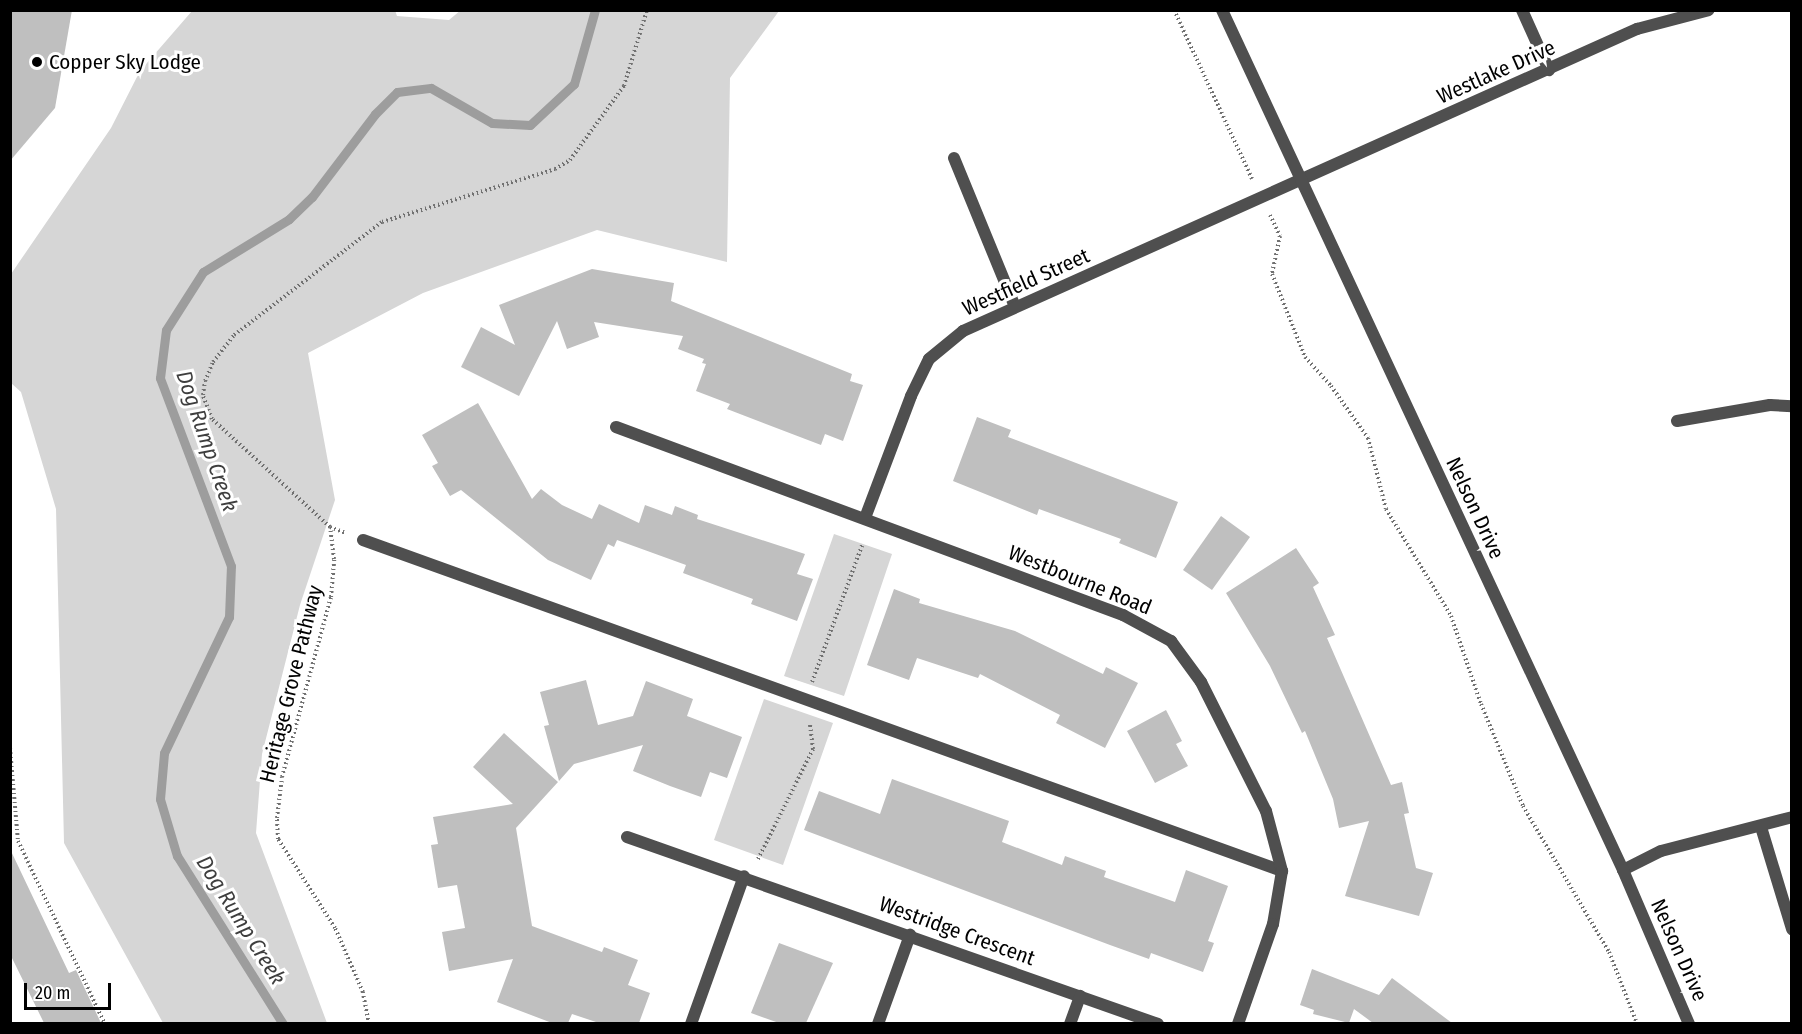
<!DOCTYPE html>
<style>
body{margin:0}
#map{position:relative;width:1802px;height:1034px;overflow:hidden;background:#fff;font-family:"Fira Sans Condensed",sans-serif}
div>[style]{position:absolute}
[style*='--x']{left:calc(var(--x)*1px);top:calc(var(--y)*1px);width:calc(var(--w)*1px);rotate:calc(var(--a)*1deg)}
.green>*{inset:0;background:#d6d6d6}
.stream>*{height:9px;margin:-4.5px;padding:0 4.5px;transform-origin:4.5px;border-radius:4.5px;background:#9d9d9d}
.building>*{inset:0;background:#bfbfbf}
.path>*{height:4px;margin-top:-2px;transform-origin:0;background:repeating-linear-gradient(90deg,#717171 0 1.5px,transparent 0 4.5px)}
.service>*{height:12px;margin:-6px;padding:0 6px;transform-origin:6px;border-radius:6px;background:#4f4f4f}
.minor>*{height:12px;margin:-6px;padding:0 6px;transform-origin:6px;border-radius:6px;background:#4f4f4f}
.tertiary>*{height:12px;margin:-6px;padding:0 6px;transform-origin:6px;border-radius:6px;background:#4f4f4f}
.dots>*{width:16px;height:16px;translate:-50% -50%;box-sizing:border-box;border:3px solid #fff;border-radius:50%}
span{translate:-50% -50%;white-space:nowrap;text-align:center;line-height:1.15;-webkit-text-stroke:6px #fff;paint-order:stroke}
.poi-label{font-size:21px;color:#000}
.left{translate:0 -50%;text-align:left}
.street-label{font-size:21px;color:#000}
.water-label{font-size:22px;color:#3e3e3e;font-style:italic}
.frame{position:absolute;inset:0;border:12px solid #000;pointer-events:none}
.scale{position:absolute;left:24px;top:983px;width:87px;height:27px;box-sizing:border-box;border:3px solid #000;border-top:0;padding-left:8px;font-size:18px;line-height:21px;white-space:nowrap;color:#000;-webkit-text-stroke:4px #fff;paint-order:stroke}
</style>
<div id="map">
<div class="green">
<div style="clip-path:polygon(395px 10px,397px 16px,449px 20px,461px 10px,779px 11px,730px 78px,727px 262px,597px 230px,423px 293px,308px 353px,335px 500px,300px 605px,262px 754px,256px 833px,327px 1023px,163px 1023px,64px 843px,56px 509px,21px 392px,11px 383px,11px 274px,111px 128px,140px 71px,192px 11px)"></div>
<div style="clip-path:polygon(834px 534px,892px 554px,844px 696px,784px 676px)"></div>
<div style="clip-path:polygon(764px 699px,833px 723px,783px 865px,714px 840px)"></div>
</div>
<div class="stream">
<div style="--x:283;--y:1024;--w:199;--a:-122.2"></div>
<div style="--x:177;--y:856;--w:59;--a:-106.6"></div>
<div style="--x:160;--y:799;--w:46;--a:-85"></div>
<div style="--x:164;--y:753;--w:151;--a:-64.5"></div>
<div style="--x:229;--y:617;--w:51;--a:-87.8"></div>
<div style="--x:231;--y:566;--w:201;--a:-110.7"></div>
<div style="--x:160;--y:378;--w:48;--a:-82.9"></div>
<div style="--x:166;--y:330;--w:69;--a:-57.5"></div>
<div style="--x:203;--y:272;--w:101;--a:-31.6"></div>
<div style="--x:289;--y:219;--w:32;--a:-44"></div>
<div style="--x:312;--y:197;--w:104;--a:-52.8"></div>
<div style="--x:375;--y:114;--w:31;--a:-45"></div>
<div style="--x:397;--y:92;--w:34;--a:-7"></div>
<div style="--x:431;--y:88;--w:70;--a:29.8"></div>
<div style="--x:492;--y:123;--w:38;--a:3"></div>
<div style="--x:530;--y:125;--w:60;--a:-43"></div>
<div style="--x:574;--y:84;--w:77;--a:-74.2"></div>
</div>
<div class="building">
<div style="clip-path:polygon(10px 10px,72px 10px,55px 108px,10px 161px)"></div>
<div style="clip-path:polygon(592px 269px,674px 283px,671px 301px,852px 374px,850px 381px,863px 385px,843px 441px,825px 434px,821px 445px,727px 409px,730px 404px,696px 391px,706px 364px,702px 363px,704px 359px,678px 349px,683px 336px,594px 322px,599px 337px,567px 349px,557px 321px,519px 396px,461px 367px,481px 327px,515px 345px,499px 305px)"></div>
<div style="clip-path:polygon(478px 403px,532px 499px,541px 489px,562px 505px,592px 519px,599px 504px,639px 523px,645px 505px,672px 515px,675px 506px,698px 515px,697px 519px,805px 554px,797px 574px,813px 579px,797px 621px,751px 604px,753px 599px,683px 573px,686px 565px,617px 540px,614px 547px,608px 544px,591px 580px,548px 560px,461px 490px,450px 496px,432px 466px,438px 463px,422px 435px)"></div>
<div style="clip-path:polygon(977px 417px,1011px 430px,1008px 437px,1178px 502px,1156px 558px,1119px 543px,1121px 539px,1039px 509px,1037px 515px,953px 481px)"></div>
<div style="clip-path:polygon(1221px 516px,1250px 537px,1212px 590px,1183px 570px)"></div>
<div style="clip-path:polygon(1296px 548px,1319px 583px,1313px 587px,1335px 635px,1327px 638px,1391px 785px,1402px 782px,1409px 813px,1404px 814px,1416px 868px,1433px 873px,1419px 916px,1345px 896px,1369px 821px,1339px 828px,1333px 799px,1305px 731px,1302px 733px,1270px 666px,1226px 593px)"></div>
<div style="clip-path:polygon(894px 589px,920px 599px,919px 603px,1015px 631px,1103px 674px,1106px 667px,1138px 683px,1105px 748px,1056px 723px,1060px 715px,980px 674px,978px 678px,917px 658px,909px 680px,867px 665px)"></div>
<div style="clip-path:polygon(586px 680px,598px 725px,633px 716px,646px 681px,693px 699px,687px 716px,742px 737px,727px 778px,710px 772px,701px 797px,670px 786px,633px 771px,643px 745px,574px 764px,559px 781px,544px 726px,549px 725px,540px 692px)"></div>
<div style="clip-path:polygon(1166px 710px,1182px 741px,1176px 744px,1188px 766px,1155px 783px,1127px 731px)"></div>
<div style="clip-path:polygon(504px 733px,558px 782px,516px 828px,532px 926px,602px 952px,604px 947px,638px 960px,628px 985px,650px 993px,639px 1023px,599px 1023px,572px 1014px,568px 1023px,552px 1023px,497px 1002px,513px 959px,449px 971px,442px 932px,465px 928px,457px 885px,438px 888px,431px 845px,438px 844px,433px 817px,513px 804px,473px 767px)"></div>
<div style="clip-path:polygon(892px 779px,1009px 821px,1002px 842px,1062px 865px,1065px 856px,1106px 871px,1104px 877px,1175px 902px,1186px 870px,1228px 886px,1208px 941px,1214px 943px,1203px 972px,1151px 953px,1149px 959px,1110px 945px,804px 830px,819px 791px,880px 814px)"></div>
<div style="clip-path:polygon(10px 849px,69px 973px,76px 970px,101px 1023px,44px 1023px,10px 954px)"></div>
<div style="clip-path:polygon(779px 943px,833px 963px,806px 1023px,779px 1023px,751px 1013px)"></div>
<div style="clip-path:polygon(1312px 969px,1379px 995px,1392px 978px,1452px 1023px,1373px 1023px,1354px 1009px,1349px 1023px,1313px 1014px,1314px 1010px,1300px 1005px)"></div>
</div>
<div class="path">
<div style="--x:1174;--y:10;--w:186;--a:65.2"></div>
<div style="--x:1270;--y:215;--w:23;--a:65"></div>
<div style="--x:1280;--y:236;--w:39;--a:102"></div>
<div style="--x:1272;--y:274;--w:89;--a:68.3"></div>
<div style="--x:1305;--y:357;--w:39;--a:48"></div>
<div style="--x:1331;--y:386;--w:64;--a:54.6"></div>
<div style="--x:1368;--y:438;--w:73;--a:75.8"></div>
<div style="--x:1386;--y:509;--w:125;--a:58.7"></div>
<div style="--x:1451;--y:616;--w:93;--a:71.2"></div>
<div style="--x:1481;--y:704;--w:110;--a:67.6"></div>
<div style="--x:1523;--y:806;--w:169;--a:59.5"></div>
<div style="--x:1609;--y:952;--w:77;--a:68.7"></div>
<div style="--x:330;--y:527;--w:17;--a:21"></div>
<div style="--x:812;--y:682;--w:148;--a:-69.9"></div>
<div style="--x:10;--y:748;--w:93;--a:85.1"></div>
<div style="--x:18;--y:841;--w:203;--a:64.6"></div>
<div style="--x:758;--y:859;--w:123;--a:-63.4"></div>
<div style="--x:813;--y:749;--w:25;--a:-97"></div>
<div style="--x:369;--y:1024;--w:33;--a:-101"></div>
<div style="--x:363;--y:992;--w:70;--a:-113.6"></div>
<div style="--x:335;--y:928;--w:106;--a:-122.6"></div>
<div style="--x:278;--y:839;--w:21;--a:-93"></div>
<div style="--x:277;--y:818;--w:41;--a:-83"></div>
<div style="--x:282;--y:777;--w:187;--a:-74.8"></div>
<div style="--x:331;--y:597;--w:38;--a:-85"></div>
<div style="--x:334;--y:559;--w:32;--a:-97"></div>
<div style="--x:330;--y:527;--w:160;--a:-137.5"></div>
<div style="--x:212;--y:419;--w:26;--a:-111"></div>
<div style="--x:203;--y:395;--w:14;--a:-82"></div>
<div style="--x:205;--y:381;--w:21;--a:-67"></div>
<div style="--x:213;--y:362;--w:34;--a:-52"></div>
<div style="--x:234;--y:335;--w:186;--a:-37.4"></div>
<div style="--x:382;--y:222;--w:181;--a:-17"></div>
<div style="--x:555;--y:169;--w:17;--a:-31"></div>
<div style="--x:570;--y:160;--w:92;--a:-53.9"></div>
<div style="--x:624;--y:86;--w:79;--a:-73.2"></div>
</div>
<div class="service">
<div style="--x:363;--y:540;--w:977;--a:19.81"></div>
<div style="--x:1761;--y:827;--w:107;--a:73.1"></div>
<div style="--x:878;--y:1024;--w:95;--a:-70.2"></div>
</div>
<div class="minor">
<div style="--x:1522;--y:10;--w:66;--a:65.8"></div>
<div style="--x:954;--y:158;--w:161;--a:67.7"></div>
<div style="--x:1677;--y:421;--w:94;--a:-9.8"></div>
<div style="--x:1770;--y:405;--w:22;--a:3"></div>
<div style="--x:616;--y:427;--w:541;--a:20.35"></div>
<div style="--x:1123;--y:615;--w:55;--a:28.4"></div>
<div style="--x:1171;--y:641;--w:51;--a:53.8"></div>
<div style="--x:1201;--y:682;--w:144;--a:63.3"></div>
<div style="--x:1266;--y:811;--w:62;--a:75.1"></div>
<div style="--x:1282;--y:871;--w:54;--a:99.6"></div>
<div style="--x:1273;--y:924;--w:106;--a:109.3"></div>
<div style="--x:865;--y:518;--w:130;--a:-69.3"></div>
<div style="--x:911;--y:396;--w:41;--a:-64.1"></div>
<div style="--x:929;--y:359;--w:44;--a:-39.5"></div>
<div style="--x:963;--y:331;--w:739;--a:-24.14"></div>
<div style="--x:1637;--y:29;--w:74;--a:-14.8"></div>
<div style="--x:627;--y:837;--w:563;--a:19.4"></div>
<div style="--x:1623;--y:870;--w:42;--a:-26.6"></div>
<div style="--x:1661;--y:851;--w:135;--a:-14.5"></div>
<div style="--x:691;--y:1024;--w:157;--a:-70.3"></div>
<div style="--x:1070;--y:1024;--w:30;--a:-70"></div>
</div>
<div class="tertiary">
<div style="--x:1222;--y:10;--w:949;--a:65"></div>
<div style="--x:1623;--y:870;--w:168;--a:66.8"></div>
</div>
<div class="dots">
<div style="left:37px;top:62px;background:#000"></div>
</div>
<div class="poi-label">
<span class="left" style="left:49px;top:62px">Copper Sky Lodge</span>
</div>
<div class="street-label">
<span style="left:1496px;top:72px;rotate:-24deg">Westlake Drive</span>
<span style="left:1026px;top:282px;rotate:-24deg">Westfield Street</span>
<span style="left:1475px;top:508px;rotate:65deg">Nelson Drive</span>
<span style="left:1080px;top:580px;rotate:22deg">Westbourne Road</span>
<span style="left:291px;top:684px;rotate:-76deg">Heritage Grove Pathway</span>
<span style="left:957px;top:931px;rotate:20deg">Westridge Crescent</span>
<span style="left:1679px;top:950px;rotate:66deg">Nelson Drive</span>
</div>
<div class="water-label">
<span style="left:207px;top:441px;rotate:71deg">Dog Rump Creek</span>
<span style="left:241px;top:920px;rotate:58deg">Dog Rump Creek</span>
</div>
<div class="frame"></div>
<div class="scale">20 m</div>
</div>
